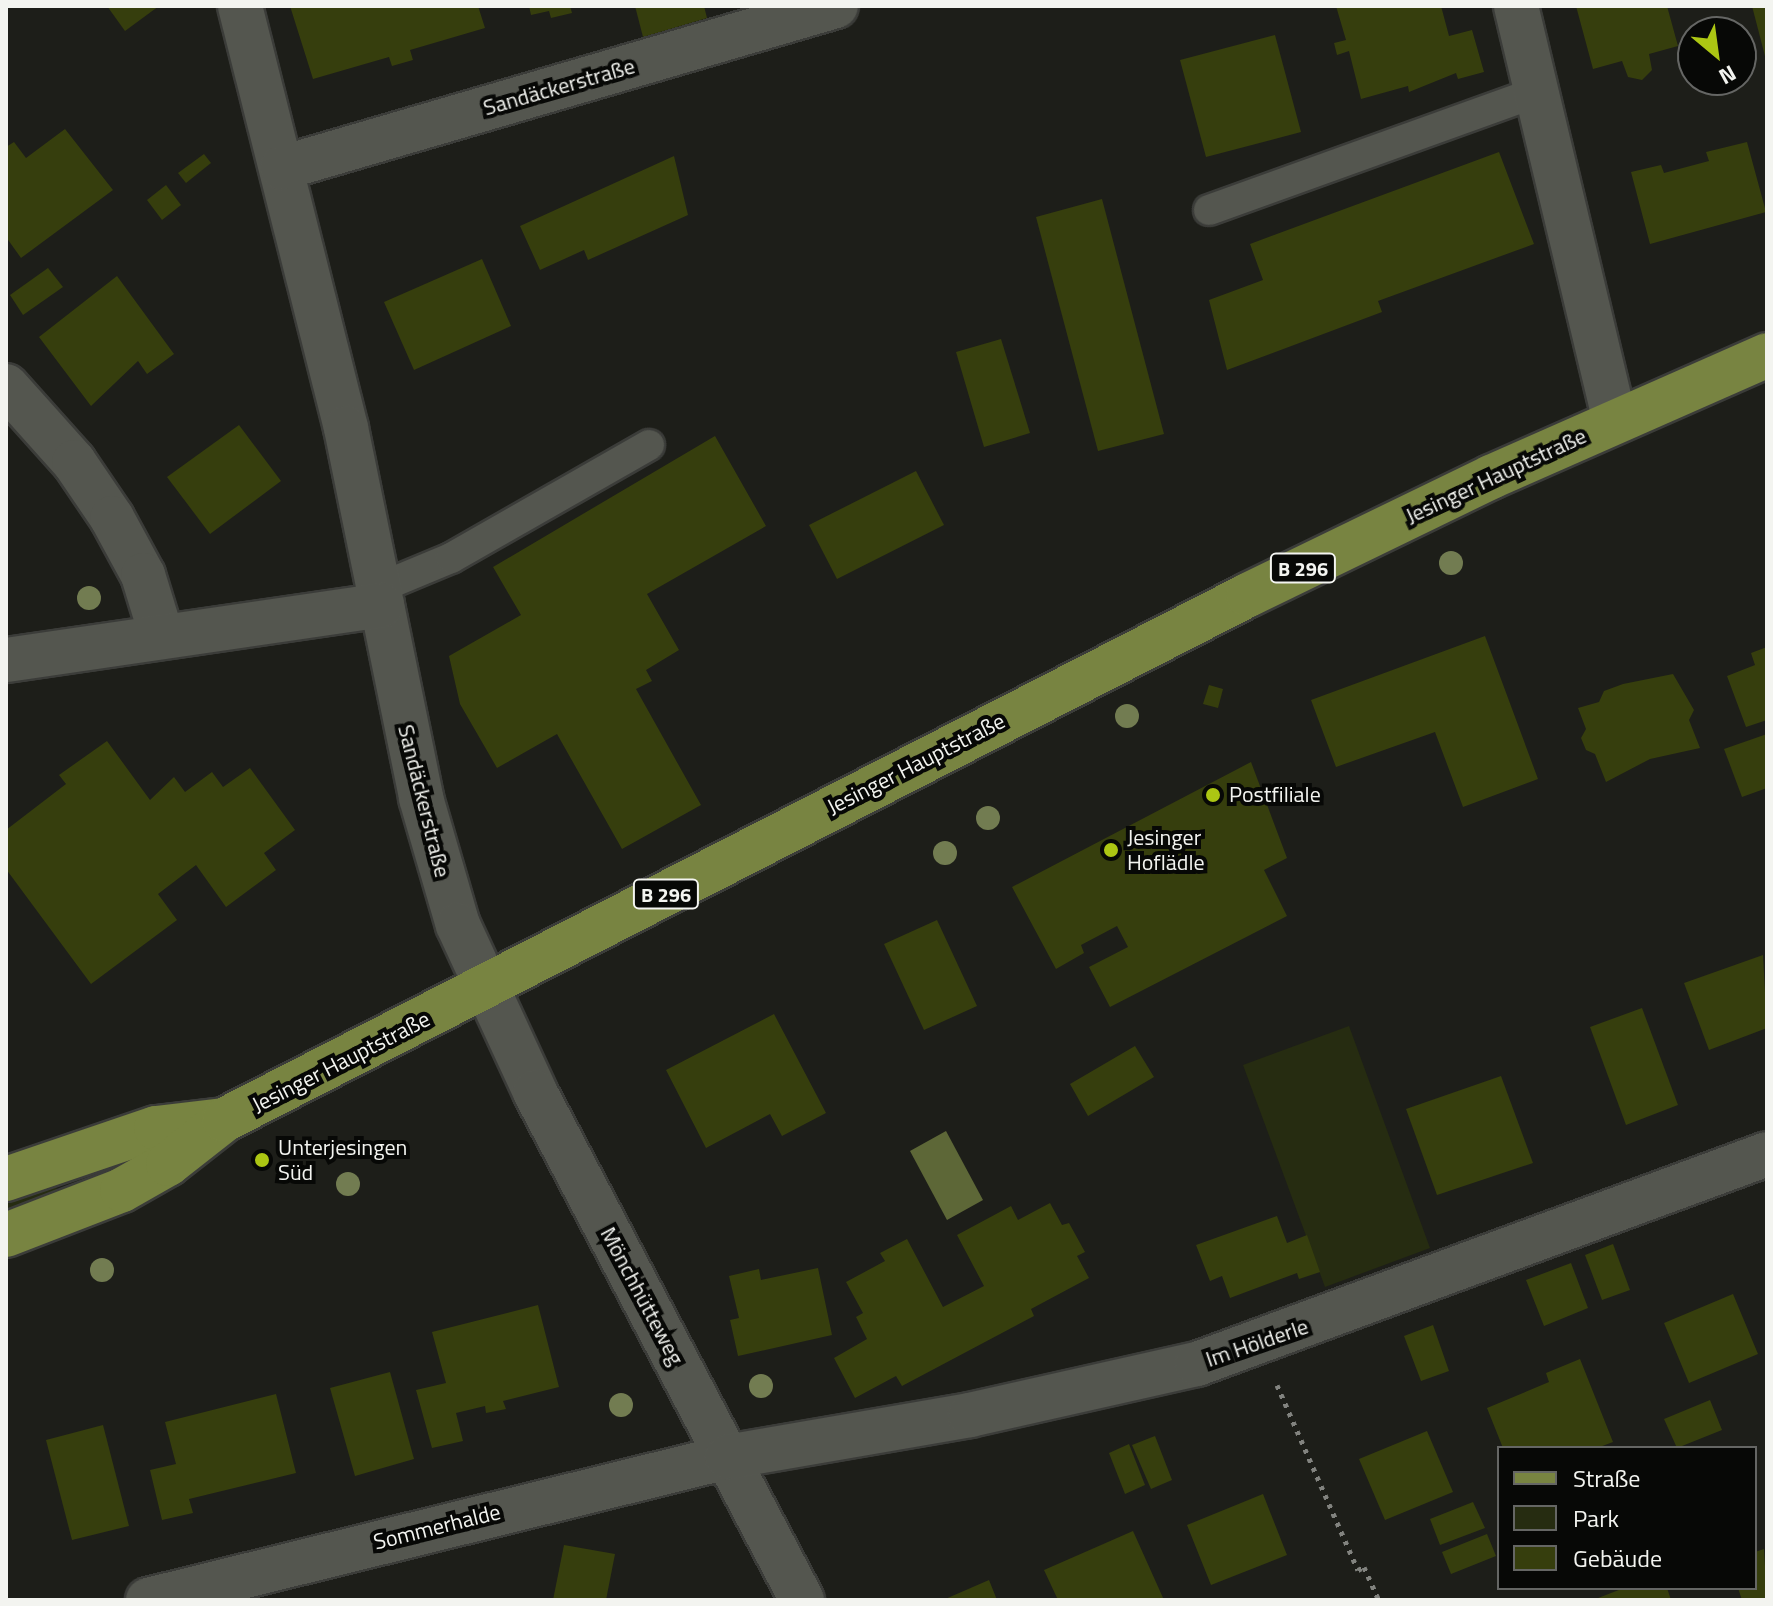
<!DOCTYPE html>
<meta charset="utf-8">
<style>
body{margin:0}
#map{position:relative;width:1773px;height:1606px;overflow:hidden;background:#1d1e19;font-family:"Titillium Web",sans-serif}
div>[style]{position:absolute}
[style*='--x']{left:calc(var(--x)*1px);top:calc(var(--y)*1px);width:calc(var(--w)*1px);rotate:calc(var(--a)*1deg)}
.green>*{inset:0;background:#262c11}
.water>*{inset:0;background:#5d6737}
.building>*{inset:0;background:#363e0d}
.path>*{height:5px;margin-top:-2.5px;transform-origin:0;background:repeating-linear-gradient(90deg,#82837f 0 4px,transparent 0 10px)}
.roads{filter:drop-shadow(2px 0 #3b3c39) drop-shadow(-2px 0 #3b3c39) drop-shadow(0 2px #3b3c39) drop-shadow(0 -2px #3b3c39)}
.lane>*{height:30px;margin:-15px;padding:0 15px;transform-origin:15px;border-radius:15px;background:#54564f}
.street>*{height:44px;margin:-22px;padding:0 22px;transform-origin:22px;border-radius:22px;background:#54564f}
.primary>*{height:44px;margin:-22px;padding:0 22px;transform-origin:22px;border-radius:22px;background:#788441}
.trees>*{width:24px;height:24px;margin:-12px;border-radius:50%;background:#727c51}
.dots>*{width:22px;height:22px;translate:-50% -50%;box-sizing:border-box;border:4px solid #070806;border-radius:50%}
span{translate:-50% -50%;white-space:nowrap;text-align:center;line-height:1.15;-webkit-text-stroke:8px #070806;paint-order:stroke}
.shield-label span{padding:2px 6px;background:#070806;border:2px solid;border-radius:6px;-webkit-text-stroke-width:0}
.shield-label{font-size:20px;color:#f3f4f0;font-weight:700}
.street-label{font-size:22px;color:#f3f4f0}
.poi-label{font-size:22px;color:#f3f4f0}
.left{translate:0 -50%;text-align:left}
.frame{position:absolute;inset:0;border:8px solid #f3f4f0;pointer-events:none}
.legend{position:absolute;left:1497px;top:1446px;width:260px;height:144px;box-sizing:border-box;background:#070806;border:2px solid #656664;margin:0;padding:10px 14px;list-style:none;font-size:24px;color:#f3f4f0}
.legend li{display:flex;align-items:center;gap:16px;height:40px}
.legend b{width:40px;border:2px solid #656664}
.north{position:absolute;left:1677px;top:16px;width:80px;height:80px;box-sizing:border-box;background:#070806;border:2px solid #656664;border-radius:50%;rotate:151deg;font-size:22px;font-weight:700;line-height:32px;text-align:center;color:#f3f4f0}
.north::after{content:'';display:block;margin:auto;width:28px;height:36px;background:#acc613;clip-path:polygon(50% 0,100% 100%,50% 72%,0 100%)}
</style>
<div id="map">
<div class="green">
<div style="clip-path:polygon(1349px 1026px,1430px 1248px,1325px 1287px,1243px 1065px)"></div>
<div style="clip-path:polygon(54px 1180px,60px 1200px,6px 1219px,6px 1197px)"></div>
</div>
<div class="water">
<div style="clip-path:polygon(946px 1131px,983px 1200px,947px 1220px,910px 1151px)"></div>
</div>
<div class="building">
<div style="clip-path:polygon(107px 6px,159px 6px,125px 31px)"></div>
<div style="clip-path:polygon(290px 6px,478px 6px,485px 28px,410px 50px,413px 60px,392px 66px,389px 57px,313px 79px)"></div>
<div style="clip-path:polygon(529px 6px,570px 6px,572px 13px,551px 18px,549px 11px,531px 15px)"></div>
<div style="clip-path:polygon(635px 6px,704px 6px,707px 18px,643px 37px)"></div>
<div style="clip-path:polygon(1336px 6px,1441px 6px,1449px 36px,1472px 30px,1484px 72px,1458px 79px,1456px 73px,1409px 92px,1408px 86px,1361px 99px,1349px 51px,1337px 55px,1334px 43px,1346px 40px)"></div>
<div style="clip-path:polygon(1576px 6px,1667px 6px,1678px 46px,1649px 54px,1652px 70px,1642px 80px,1628px 77px,1622px 61px,1593px 69px)"></div>
<div style="clip-path:polygon(1752px 6px,1767px 6px,1767px 60px,1766px 60px)"></div>
<div style="clip-path:polygon(1275px 35px,1301px 132px,1206px 157px,1180px 60px)"></div>
<div style="clip-path:polygon(65px 129px,113px 190px,21px 258px,6px 237px,6px 147px,14px 142px,26px 158px)"></div>
<div style="clip-path:polygon(1747px 142px,1766px 212px,1650px 244px,1631px 172px,1661px 165px,1664px 173px,1709px 161px,1706px 152px)"></div>
<div style="clip-path:polygon(1499px 152px,1534px 244px,1378px 301px,1382px 312px,1227px 370px,1209px 300px,1263px 280px,1250px 244px)"></div>
<div style="clip-path:polygon(204px 154px,211px 163px,186px 183px,178px 173px)"></div>
<div style="clip-path:polygon(674px 156px,688px 215px,588px 260px,584px 250px,540px 270px,520px 226px)"></div>
<div style="clip-path:polygon(166px 185px,181px 205px,162px 220px,147px 200px)"></div>
<div style="clip-path:polygon(1102px 199px,1164px 434px,1098px 451px,1036px 217px)"></div>
<div style="clip-path:polygon(482px 259px,511px 326px,414px 370px,384px 302px)"></div>
<div style="clip-path:polygon(48px 268px,63px 287px,23px 315px,10px 295px)"></div>
<div style="clip-path:polygon(117px 276px,174px 354px,147px 374px,138px 361px,91px 406px,39px 337px)"></div>
<div style="clip-path:polygon(1001px 339px,1030px 433px,984px 447px,956px 352px)"></div>
<div style="clip-path:polygon(239px 425px,281px 481px,210px 534px,167px 477px)"></div>
<div style="clip-path:polygon(715px 436px,766px 526px,647px 594px,679px 650px,646px 670px,652px 681px,636px 689px,701px 805px,622px 849px,557px 734px,497px 768px,460px 704px,449px 656px,521px 615px,493px 567px)"></div>
<div style="clip-path:polygon(916px 471px,944px 525px,837px 579px,809px 525px)"></div>
<div style="clip-path:polygon(1485px 636px,1538px 779px,1463px 807px,1435px 732px,1336px 767px,1311px 700px)"></div>
<div style="clip-path:polygon(1767px 647px,1767px 720px,1746px 727px,1727px 676px,1755px 665px,1751px 653px)"></div>
<div style="clip-path:polygon(1673px 674px,1694px 710px,1689px 720px,1700px 748px,1650px 759px,1606px 782px,1595px 754px,1586px 750px,1581px 738px,1586px 729px,1578px 708px,1599px 702px,1604px 691px,1623px 684px)"></div>
<div style="clip-path:polygon(1209px 685px,1223px 689px,1218px 708px,1203px 704px)"></div>
<div style="clip-path:polygon(1767px 734px,1767px 788px,1742px 797px,1724px 749px)"></div>
<div style="clip-path:polygon(107px 741px,150px 800px,174px 777px,185px 792px,212px 772px,223px 787px,250px 768px,295px 830px,264px 853px,276px 870px,226px 907px,196px 865px,158px 894px,177px 920px,91px 984px,6px 869px,6px 830px,66px 784px,59px 775px)"></div>
<div style="clip-path:polygon(1251px 762px,1287px 858px,1264px 870px,1287px 916px,1110px 1007px,1089px 967px,1128px 947px,1117px 926px,1081px 945px,1084px 953px,1056px 969px,1012px 887px)"></div>
<div style="clip-path:polygon(937px 920px,977px 1006px,924px 1030px,884px 944px)"></div>
<div style="clip-path:polygon(1763px 955px,1767px 1028px,1709px 1050px,1684px 983px)"></div>
<div style="clip-path:polygon(1642px 1008px,1678px 1105px,1626px 1125px,1590px 1027px)"></div>
<div style="clip-path:polygon(774px 1014px,826px 1113px,782px 1136px,770px 1114px,706px 1148px,666px 1070px)"></div>
<div style="clip-path:polygon(1135px 1046px,1154px 1077px,1088px 1116px,1070px 1084px)"></div>
<div style="clip-path:polygon(1501px 1076px,1533px 1163px,1437px 1195px,1406px 1109px)"></div>
<div style="clip-path:polygon(1050px 1203px,1062px 1225px,1069px 1223px,1085px 1252px,1077px 1256px,1089px 1278px,1031px 1309px,1034px 1316px,902px 1386px,896px 1376px,855px 1398px,834px 1358px,867px 1339px,856px 1317px,863px 1313px,846px 1282px,885px 1261px,880px 1253px,907px 1239px,943px 1307px,984px 1286px,957px 1235px,1011px 1206px,1018px 1220px)"></div>
<div style="clip-path:polygon(1277px 1216px,1287px 1243px,1307px 1235px,1320px 1272px,1299px 1279px,1297px 1273px,1230px 1298px,1222px 1276px,1210px 1281px,1196px 1245px)"></div>
<div style="clip-path:polygon(1613px 1244px,1630px 1290px,1602px 1300px,1585px 1255px)"></div>
<div style="clip-path:polygon(1571px 1263px,1588px 1308px,1544px 1326px,1526px 1280px)"></div>
<div style="clip-path:polygon(818px 1268px,832px 1335px,738px 1356px,730px 1320px,739px 1318px,729px 1276px,759px 1269px,761px 1280px)"></div>
<div style="clip-path:polygon(1733px 1294px,1758px 1354px,1689px 1383px,1664px 1323px)"></div>
<div style="clip-path:polygon(538px 1305px,559px 1387px,503px 1401px,506px 1409px,486px 1413px,485px 1406px,456px 1413px,463px 1441px,432px 1448px,416px 1390px,446px 1383px,432px 1332px)"></div>
<div style="clip-path:polygon(1433px 1325px,1449px 1371px,1421px 1381px,1404px 1336px)"></div>
<div style="clip-path:polygon(1580px 1359px,1613px 1442px,1597px 1448px,1503px 1448px,1487px 1408px,1549px 1382px,1546px 1373px)"></div>
<div style="clip-path:polygon(390px 1372px,414px 1459px,355px 1476px,330px 1388px)"></div>
<div style="clip-path:polygon(276px 1394px,296px 1473px,189px 1499px,193px 1513px,162px 1520px,150px 1470px,176px 1464px,165px 1422px)"></div>
<div style="clip-path:polygon(1710px 1400px,1722px 1430px,1677px 1448px,1664px 1419px)"></div>
<div style="clip-path:polygon(103px 1425px,129px 1526px,72px 1540px,46px 1440px)"></div>
<div style="clip-path:polygon(1427px 1431px,1453px 1492px,1385px 1520px,1359px 1459px)"></div>
<div style="clip-path:polygon(1155px 1436px,1172px 1480px,1151px 1489px,1132px 1445px)"></div>
<div style="clip-path:polygon(1129px 1444px,1145px 1485px,1125px 1494px,1109px 1453px)"></div>
<div style="clip-path:polygon(1263px 1494px,1287px 1555px,1211px 1585px,1187px 1525px)"></div>
<div style="clip-path:polygon(1473px 1502px,1485px 1528px,1440px 1545px,1430px 1519px)"></div>
<div style="clip-path:polygon(1133px 1531px,1164px 1600px,1058px 1600px,1044px 1570px)"></div>
<div style="clip-path:polygon(1487px 1534px,1496px 1556px,1451px 1574px,1442px 1552px)"></div>
<div style="clip-path:polygon(564px 1545px,615px 1554px,606px 1600px,553px 1600px)"></div>
<div style="clip-path:polygon(1764px 1549px,1767px 1600px,1742px 1600px,1738px 1588px,1755px 1588px,1755px 1552px)"></div>
<div style="clip-path:polygon(989px 1580px,997px 1600px,943px 1600px)"></div>
<div style="clip-path:polygon(1624px 1588px,1667px 1588px,1671px 1600px,1593px 1600px)"></div>
</div>
<div class="path">
<div style="--x:1277;--y:1385;--w:202;--a:66.4"></div>
<div style="--x:1358;--y:1570;--w:7;--a:-27"></div>
<div style="--x:1364;--y:1567;--w:36;--a:66"></div>
</div>
<div class="roads">
<div class="lane">
<div style="--x:1209;--y:210;--w:351;--a:-19.8"></div>
<div style="--x:379;--y:588;--w:78;--a:-22.6"></div>
<div style="--x:451;--y:558;--w:228;--a:-29.7"></div>
</div>
<div class="street">
<div style="--x:240;--y:6;--w:435;--a:75.9"></div>
<div style="--x:346;--y:428;--w:378;--a:78.5"></div>
<div style="--x:421;--y:798;--w:132;--a:73.8"></div>
<div style="--x:458;--y:925;--w:184;--a:65.2"></div>
<div style="--x:535;--y:1092;--w:574;--a:62.27"></div>
<div style="--x:1516;--y:6;--w:427;--a:76.6"></div>
<div style="--x:282;--y:168;--w:577;--a:-16.3"></div>
<div style="--x:6;--y:386;--w:102;--a:48.2"></div>
<div style="--x:74;--y:462;--w:68;--a:55.8"></div>
<div style="--x:112;--y:518;--w:65;--a:61.5"></div>
<div style="--x:143;--y:575;--w:62;--a:73"></div>
<div style="--x:6;--y:660;--w:380;--a:-8.3"></div>
<div style="--x:148;--y:1600;--w:596;--a:-13.87"></div>
<div style="--x:727;--y:1457;--w:247;--a:-9.8"></div>
<div style="--x:970;--y:1415;--w:233;--a:-12.7"></div>
<div style="--x:1197;--y:1364;--w:607;--a:-20.22"></div>
</div>
<div class="primary">
<div style="--x:6;--y:1179;--w:158;--a:-18.8"></div>
<div style="--x:156;--y:1128;--w:68;--a:-6.7"></div>
<div style="--x:6;--y:1235;--w:124;--a:-21.2"></div>
<div style="--x:122;--y:1190;--w:53;--a:-29.5"></div>
<div style="--x:168;--y:1164;--w:71;--a:-38.2"></div>
<div style="--x:224;--y:1120;--w:1151;--a:-27.14"></div>
<div style="--x:1248;--y:595;--w:270;--a:-25.9"></div>
<div style="--x:1491;--y:477;--w:302;--a:-23.8"></div>
</div>
</div>
<div class="trees">
<div style="left:1451px;top:563px"></div>
<div style="left:89px;top:598px"></div>
<div style="left:1127px;top:716px"></div>
<div style="left:988px;top:818px"></div>
<div style="left:945px;top:853px"></div>
<div style="left:348px;top:1184px"></div>
<div style="left:102px;top:1270px"></div>
<div style="left:761px;top:1386px"></div>
<div style="left:621px;top:1405px"></div>
</div>
<div class="dots">
<div style="left:1213px;top:795px;background:#acc613"></div>
<div style="left:1111px;top:850px;background:#acc613"></div>
<div style="left:262px;top:1160px;background:#acc613"></div>
</div>
<div class="shield-label">
<span style="left:1303px;top:568px">B 296</span>
<span style="left:666px;top:894px">B 296</span>
</div>
<div class="street-label">
<span style="left:559px;top:87px;rotate:-16deg">Sandäckerstraße</span>
<span style="left:1496px;top:476px;rotate:-25deg">Jesinger Hauptstraße</span>
<span style="left:916px;top:764px;rotate:-27deg">Jesinger Hauptstraße</span>
<span style="left:424px;top:801px;rotate:76deg">Sandäckerstraße</span>
<span style="left:341px;top:1062px;rotate:-27deg">Jesinger Hauptstraße</span>
<span style="left:642px;top:1296px;rotate:62deg">Mönchhütteweg</span>
<span style="left:1257px;top:1343px;rotate:-19deg">Im Hölderle</span>
<span style="left:437px;top:1527px;rotate:-14deg">Sommerhalde</span>
</div>
<div class="poi-label">
<span class="left" style="left:1229px;top:795px">Postfiliale</span>
<span class="left" style="left:1127px;top:850px">Jesinger<br>Hoflädle</span>
<span class="left" style="left:278px;top:1160px">Unterjesingen<br>Süd</span>
</div>
<div class="frame"></div>
<ul class="legend">
<li><b style="height:10px;background:#788441"></b>Straße</li>
<li><b style="height:22px;background:#262c11"></b>Park</li>
<li><b style="height:22px;background:#363e0d"></b>Gebäude</li>
</ul>
<div class="north">N</div>
</div>
